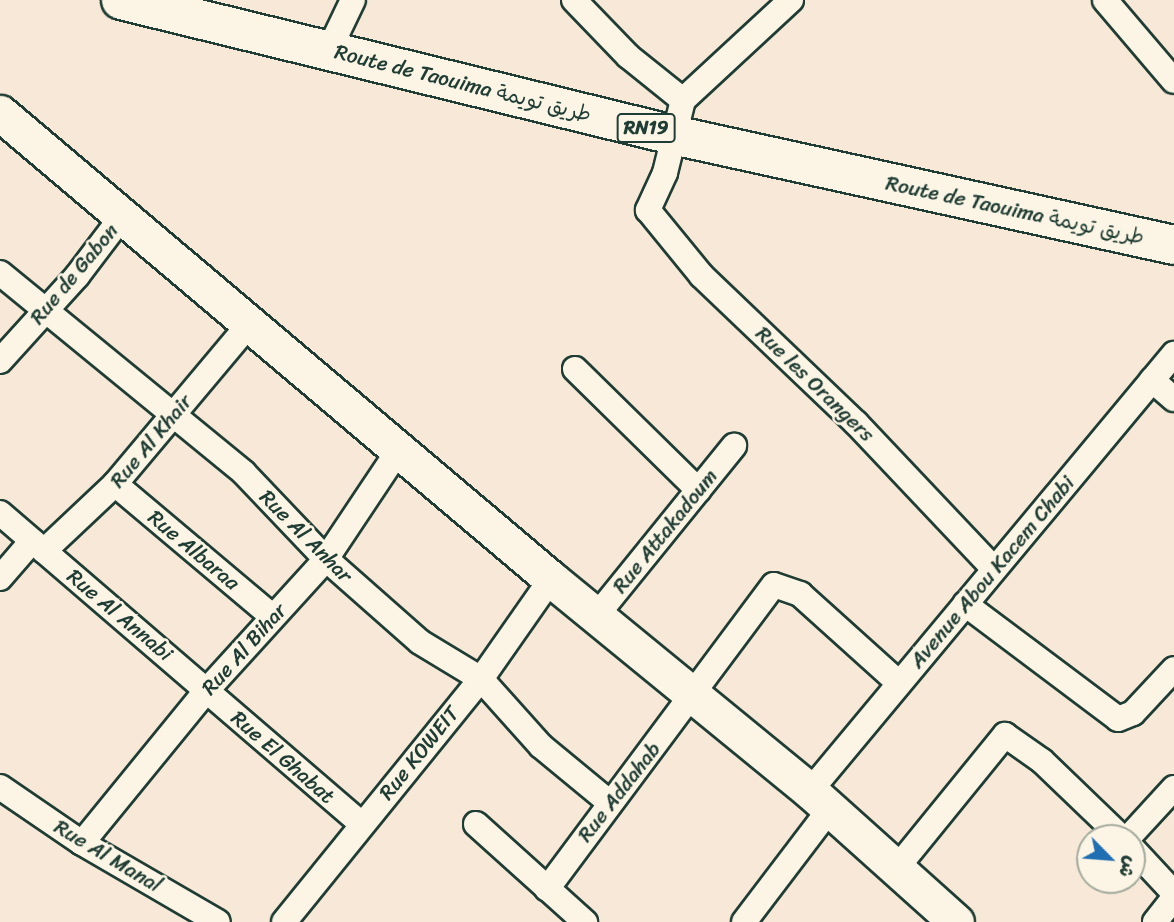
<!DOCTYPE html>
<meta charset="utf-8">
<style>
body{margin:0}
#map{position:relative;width:1174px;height:922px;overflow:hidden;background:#f8e8d7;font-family:Sriracha,"Playpen Sans Arabic",sans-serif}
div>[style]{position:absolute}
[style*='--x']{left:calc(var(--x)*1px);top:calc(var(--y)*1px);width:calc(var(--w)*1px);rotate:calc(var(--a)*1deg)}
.roads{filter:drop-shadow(2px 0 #1f3d34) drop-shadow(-2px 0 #1f3d34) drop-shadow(0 2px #1f3d34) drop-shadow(0 -2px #1f3d34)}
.street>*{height:24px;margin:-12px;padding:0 12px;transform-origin:12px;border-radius:12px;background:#fcf5e5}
.secondary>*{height:35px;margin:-17.5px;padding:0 17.5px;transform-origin:17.5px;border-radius:17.5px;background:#fcf5e5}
.primary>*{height:38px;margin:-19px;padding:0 19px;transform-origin:19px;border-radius:19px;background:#fcf5e5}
span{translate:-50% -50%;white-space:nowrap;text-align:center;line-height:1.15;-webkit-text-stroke:5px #fcf5e5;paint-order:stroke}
.shield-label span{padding:2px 5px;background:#fcf5e5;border:2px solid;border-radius:5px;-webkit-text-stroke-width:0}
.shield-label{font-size:19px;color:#1f3d34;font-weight:700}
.street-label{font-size:21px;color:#1f3d34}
.north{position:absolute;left:1076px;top:824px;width:70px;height:70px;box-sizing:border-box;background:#fcf5e5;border:2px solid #a4ab9e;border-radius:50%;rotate:115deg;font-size:19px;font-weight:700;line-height:28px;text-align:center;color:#1f3d34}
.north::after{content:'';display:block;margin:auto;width:24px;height:32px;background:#1f6fb2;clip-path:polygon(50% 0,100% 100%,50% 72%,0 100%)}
</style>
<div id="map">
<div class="roads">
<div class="street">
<div style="--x:574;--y:0;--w:78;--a:46"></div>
<div style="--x:628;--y:56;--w:70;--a:38.7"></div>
<div style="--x:791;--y:0;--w:147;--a:137.2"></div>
<div style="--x:683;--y:100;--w:75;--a:103.9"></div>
<div style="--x:665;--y:173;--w:41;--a:114.7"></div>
<div style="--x:648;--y:210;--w:85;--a:50.7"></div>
<div style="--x:702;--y:276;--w:213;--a:43.7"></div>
<div style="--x:856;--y:423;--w:201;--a:46.6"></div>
<div style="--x:1105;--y:0;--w:106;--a:49.6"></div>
<div style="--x:329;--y:50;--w:55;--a:-64.4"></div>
<div style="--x:0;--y:273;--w:315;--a:39.3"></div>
<div style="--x:244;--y:473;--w:119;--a:46.4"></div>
<div style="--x:326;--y:559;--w:125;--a:41.4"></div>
<div style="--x:420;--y:642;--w:71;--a:31.2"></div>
<div style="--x:481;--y:679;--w:90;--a:48.2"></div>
<div style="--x:541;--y:746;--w:88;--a:39.5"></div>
<div style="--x:0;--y:361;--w:115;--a:-47.8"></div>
<div style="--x:77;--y:276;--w:73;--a:-52.8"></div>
<div style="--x:575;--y:369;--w:173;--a:44.5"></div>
<div style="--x:1152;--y:380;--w:29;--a:41"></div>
<div style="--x:115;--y:484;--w:205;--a:40.1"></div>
<div style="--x:0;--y:513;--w:475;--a:40.7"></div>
<div style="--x:44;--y:551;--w:98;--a:-43.3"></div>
<div style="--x:115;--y:484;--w:210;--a:-50"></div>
<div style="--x:0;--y:578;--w:49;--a:-49.1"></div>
<div style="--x:965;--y:604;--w:191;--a:36.9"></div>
<div style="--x:1118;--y:719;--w:16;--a:-22"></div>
<div style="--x:1133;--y:713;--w:60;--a:-47"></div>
<div style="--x:597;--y:615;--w:218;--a:-51"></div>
<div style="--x:0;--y:787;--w:99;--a:34.3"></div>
<div style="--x:82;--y:843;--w:157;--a:30.2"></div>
<div style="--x:810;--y:791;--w:569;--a:-50.21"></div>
<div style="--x:476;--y:824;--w:147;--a:42"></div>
<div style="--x:1128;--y:838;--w:68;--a:-47.4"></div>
<div style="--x:82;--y:843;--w:198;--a:-50.8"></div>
<div style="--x:207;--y:690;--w:177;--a:-47.7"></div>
<div style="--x:326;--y:559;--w:130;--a:-56.3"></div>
<div style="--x:1132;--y:848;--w:62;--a:47"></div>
<div style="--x:896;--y:869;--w:173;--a:-50.9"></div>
<div style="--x:1005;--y:735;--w:45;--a:35.1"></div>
<div style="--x:1042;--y:761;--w:111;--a:43.9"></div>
<div style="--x:547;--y:889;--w:379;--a:-53.3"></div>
<div style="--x:774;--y:585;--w:28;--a:19"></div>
<div style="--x:800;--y:594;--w:133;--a:42"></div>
<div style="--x:284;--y:922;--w:313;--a:-51"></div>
<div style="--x:481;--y:679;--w:122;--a:-55"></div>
<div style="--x:744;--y:922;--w:141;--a:-52.8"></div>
<div style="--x:1155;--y:922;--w:31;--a:-52"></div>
</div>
<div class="secondary">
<div style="--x:0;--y:113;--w:722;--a:40.22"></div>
<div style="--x:551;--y:579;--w:335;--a:39.3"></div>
<div style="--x:810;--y:791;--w:196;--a:41.9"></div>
</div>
<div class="primary">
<div style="--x:121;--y:0;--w:568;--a:13.74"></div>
<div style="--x:673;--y:135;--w:513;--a:12.38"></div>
</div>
</div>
<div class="shield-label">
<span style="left:646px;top:128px">RN19</span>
</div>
<div class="street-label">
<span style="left:463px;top:83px;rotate:14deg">Route de Taouima طريق تويمة</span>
<span style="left:1015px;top:210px;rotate:12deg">Route de Taouima طريق تويمة</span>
<span style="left:74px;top:274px;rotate:-50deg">Rue de Gabon</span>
<span style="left:815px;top:384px;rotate:44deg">Rue les Orangers</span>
<span style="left:151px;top:441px;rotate:-50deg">Rue Al Khair</span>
<span style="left:665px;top:531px;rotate:-51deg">Rue Attakadoum</span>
<span style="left:306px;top:536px;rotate:45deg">Rue Al Anhar</span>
<span style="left:194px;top:550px;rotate:40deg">Rue Albaraa</span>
<span style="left:992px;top:572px;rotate:-50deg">Avenue Abou Kacem Chabi</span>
<span style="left:120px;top:615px;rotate:40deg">Rue Al Annabi</span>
<span style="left:244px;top:649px;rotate:-48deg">Rue Al Bihar</span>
<span style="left:419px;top:753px;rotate:-51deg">Rue KOWEIT</span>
<span style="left:283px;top:757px;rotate:41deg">Rue El Ghabat</span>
<span style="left:619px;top:792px;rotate:-52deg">Rue Addahab</span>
<span style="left:108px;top:856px;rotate:31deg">Rue Al Manal</span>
</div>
<div class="north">ش</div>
</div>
